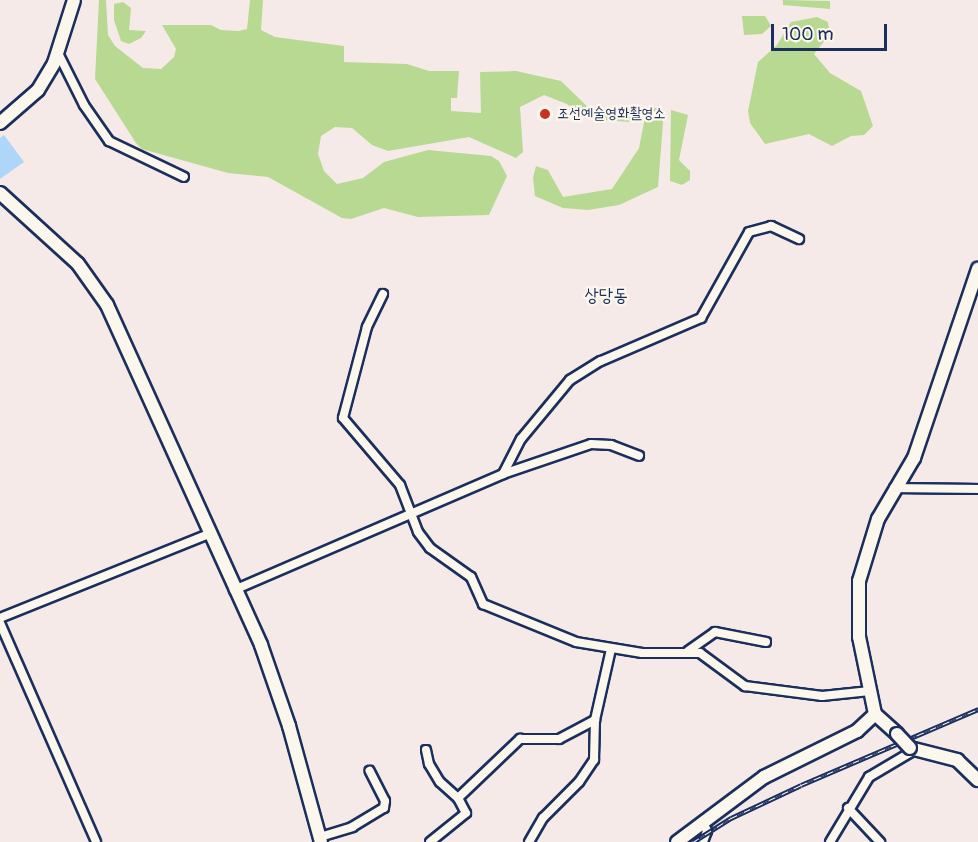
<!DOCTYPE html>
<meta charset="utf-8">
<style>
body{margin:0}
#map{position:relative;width:978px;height:842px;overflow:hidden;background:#f6eae9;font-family:Pangolin,"Poor Story",sans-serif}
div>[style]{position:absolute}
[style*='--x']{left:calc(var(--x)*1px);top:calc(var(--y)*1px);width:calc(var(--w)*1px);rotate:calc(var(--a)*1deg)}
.green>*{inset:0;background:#b8d992}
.water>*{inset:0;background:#add6f8}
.roads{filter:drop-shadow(2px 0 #1b2f5e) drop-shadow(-2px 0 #1b2f5e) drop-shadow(0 2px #1b2f5e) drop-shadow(0 -2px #1b2f5e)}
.street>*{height:8px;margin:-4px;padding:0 4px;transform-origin:4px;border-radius:4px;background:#fbf7ec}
.secondary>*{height:12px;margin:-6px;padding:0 6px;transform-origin:6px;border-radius:6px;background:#fbf7ec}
.rail>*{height:4.5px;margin-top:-2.25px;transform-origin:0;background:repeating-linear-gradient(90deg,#fbf7ec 0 7px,#1b2f5e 0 14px);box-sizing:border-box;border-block:2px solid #1b2f5e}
.bridges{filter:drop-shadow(2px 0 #1b2f5e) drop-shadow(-2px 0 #1b2f5e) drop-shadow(0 2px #1b2f5e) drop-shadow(0 -2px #1b2f5e)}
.secondary-bridge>*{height:12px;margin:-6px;padding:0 6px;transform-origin:6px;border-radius:6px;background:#fbf7ec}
.dots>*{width:16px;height:16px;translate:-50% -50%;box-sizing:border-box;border:3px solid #fbf7ec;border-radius:50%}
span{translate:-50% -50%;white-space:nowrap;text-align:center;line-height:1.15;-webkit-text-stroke:4.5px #fbf7ec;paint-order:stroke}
.poi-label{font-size:15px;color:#1b2f5e}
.left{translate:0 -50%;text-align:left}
.quarter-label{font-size:18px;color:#1b2f5e}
.scale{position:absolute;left:771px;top:24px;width:116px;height:27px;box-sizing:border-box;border:3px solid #1b2f5e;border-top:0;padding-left:8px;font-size:18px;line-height:21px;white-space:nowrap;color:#1b2f5e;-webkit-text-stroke:4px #fbf7ec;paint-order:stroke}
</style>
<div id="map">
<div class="green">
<div style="clip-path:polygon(99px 0,106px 0,108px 35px,115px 46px,143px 68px,161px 69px,174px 57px,176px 49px,162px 25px,211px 25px,221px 30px,239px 31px,247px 29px,250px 0,263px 0,261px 30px,275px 37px,344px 46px,344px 62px,407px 64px,429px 71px,459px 71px,457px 98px,451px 98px,451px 111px,481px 113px,480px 72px,516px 71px,561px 81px,593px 112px,631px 116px,629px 122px,584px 118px,567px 104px,544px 95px,520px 107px,523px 152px,516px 158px,469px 137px,388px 151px,372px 145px,352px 128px,335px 127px,321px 136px,318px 154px,324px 171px,337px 184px,363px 178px,384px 162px,428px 150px,491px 156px,499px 161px,507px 176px,489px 215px,418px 217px,384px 208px,351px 219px,342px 218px,268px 177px,228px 173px,142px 149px,136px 143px,95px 79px)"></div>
<div style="clip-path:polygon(783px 0,830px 1px,830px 9px,783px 5px)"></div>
<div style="clip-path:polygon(123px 2px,131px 8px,129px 30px,146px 31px,141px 38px,129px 44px,121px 41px,114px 20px,114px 4px)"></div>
<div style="clip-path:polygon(742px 16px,765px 16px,771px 26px,762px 34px,744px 35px)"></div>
<div style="clip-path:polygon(817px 17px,828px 22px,830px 34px,814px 54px,830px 73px,861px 91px,873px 126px,864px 135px,851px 136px,832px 146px,809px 134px,765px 144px,750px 123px,748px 111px,758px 62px,777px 45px,791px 22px)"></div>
<div style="clip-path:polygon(659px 105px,663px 123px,658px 187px,619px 205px,588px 210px,563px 208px,535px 196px,533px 178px,536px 166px,548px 170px,563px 197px,612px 189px,639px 148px,645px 117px)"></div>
<div style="clip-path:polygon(671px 110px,688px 115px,679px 160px,690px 171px,690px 180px,682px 185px,670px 181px)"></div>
</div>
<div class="water">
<div style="clip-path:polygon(4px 135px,24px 162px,0 179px,0 138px)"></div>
</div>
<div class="roads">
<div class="street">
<div style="--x:58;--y:53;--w:58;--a:63.4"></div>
<div style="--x:84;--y:105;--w:44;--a:55.2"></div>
<div style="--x:109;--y:141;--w:83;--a:25.6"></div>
<div style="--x:383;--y:294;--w:37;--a:116"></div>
<div style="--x:367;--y:327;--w:94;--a:104.8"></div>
<div style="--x:343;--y:418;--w:88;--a:49.6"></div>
<div style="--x:400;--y:485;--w:50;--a:69"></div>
<div style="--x:418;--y:532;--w:20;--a:53"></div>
<div style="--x:430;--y:548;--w:50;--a:35.3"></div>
<div style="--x:471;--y:577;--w:30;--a:66"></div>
<div style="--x:483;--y:604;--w:100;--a:22.2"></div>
<div style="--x:576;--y:642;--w:67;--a:9.5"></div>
<div style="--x:642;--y:653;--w:58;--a:0"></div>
<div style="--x:700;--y:653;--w:56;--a:36.3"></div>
<div style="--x:745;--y:686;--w:78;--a:7.4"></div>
<div style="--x:822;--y:696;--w:48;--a:-5.9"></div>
<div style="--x:503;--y:474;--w:93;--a:-18.8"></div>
<div style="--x:591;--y:444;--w:20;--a:3"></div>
<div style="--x:611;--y:445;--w:30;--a:21"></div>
<div style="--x:894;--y:488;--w:84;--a:0.7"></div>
<div style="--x:234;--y:590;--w:293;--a:-23.3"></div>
<div style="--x:503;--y:474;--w:39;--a:-63"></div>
<div style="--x:521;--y:439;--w:77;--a:-50.3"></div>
<div style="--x:570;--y:380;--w:36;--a:-32"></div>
<div style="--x:601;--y:361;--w:109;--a:-23.3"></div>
<div style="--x:701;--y:318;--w:98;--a:-60.8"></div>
<div style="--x:749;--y:232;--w:23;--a:-15"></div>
<div style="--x:771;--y:226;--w:31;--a:25"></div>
<div style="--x:0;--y:618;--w:225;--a:-21.9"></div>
<div style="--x:0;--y:623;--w:239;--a:66.3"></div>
<div style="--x:688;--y:651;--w:33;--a:-35"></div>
<div style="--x:715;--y:632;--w:52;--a:11.1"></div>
<div style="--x:426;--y:750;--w:14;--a:78"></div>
<div style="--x:429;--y:764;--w:21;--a:59"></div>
<div style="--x:440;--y:782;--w:24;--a:42"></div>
<div style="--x:458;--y:798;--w:17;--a:62"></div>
<div style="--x:466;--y:813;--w:46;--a:141.1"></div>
<div style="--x:458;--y:798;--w:86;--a:-43.6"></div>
<div style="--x:520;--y:739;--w:39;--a:0"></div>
<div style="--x:559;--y:739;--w:41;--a:-27.8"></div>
<div style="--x:848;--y:808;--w:47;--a:46.7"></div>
<div style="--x:320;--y:837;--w:34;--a:-17"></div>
<div style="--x:352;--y:827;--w:37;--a:-31"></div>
<div style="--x:384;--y:808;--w:7;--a:-82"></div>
<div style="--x:385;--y:801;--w:34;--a:-117"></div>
<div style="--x:529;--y:842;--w:28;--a:-60"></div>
<div style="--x:543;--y:818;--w:51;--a:-45"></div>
<div style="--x:579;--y:782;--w:27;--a:-56"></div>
<div style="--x:594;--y:760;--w:40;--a:-88.6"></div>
<div style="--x:595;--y:720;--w:73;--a:-77.3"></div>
<div style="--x:703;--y:842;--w:12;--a:-70"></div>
<div style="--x:707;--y:831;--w:11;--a:-112"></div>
<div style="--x:830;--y:842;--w:76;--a:-59"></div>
<div style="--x:869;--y:777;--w:51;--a:-30.6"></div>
</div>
<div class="secondary">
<div style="--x:0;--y:123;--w:50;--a:-41"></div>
<div style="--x:38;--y:90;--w:31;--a:-59"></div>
<div style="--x:54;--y:63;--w:66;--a:-72.4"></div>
<div style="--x:0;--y:193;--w:105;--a:42.3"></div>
<div style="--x:78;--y:264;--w:50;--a:54.7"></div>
<div style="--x:107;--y:305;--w:373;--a:65.6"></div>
<div style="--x:261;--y:645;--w:86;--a:70.9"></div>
<div style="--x:289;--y:726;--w:120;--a:74.6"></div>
<div style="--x:875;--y:714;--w:30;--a:42"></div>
<div style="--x:910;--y:748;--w:49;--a:14.3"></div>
<div style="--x:957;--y:760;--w:29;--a:44"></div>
<div style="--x:677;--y:842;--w:109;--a:-36.8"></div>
<div style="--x:764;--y:777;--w:104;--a:-26.3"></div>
<div style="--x:857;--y:731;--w:25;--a:-43"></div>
<div style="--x:875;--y:714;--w:79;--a:-101.7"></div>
<div style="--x:859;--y:637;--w:56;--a:-90"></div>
<div style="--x:859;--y:581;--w:65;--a:-73"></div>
<div style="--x:878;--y:519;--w:71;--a:-59.5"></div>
<div style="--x:914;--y:458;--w:200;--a:-71.3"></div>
</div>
</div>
<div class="rail">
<div style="--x:693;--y:842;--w:45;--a:-32.3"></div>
<div style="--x:731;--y:818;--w:77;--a:-25.2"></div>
<div style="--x:801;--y:785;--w:193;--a:-23.2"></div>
</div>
<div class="bridges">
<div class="secondary-bridge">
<div style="--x:897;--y:734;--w:19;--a:47"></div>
</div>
</div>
<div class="dots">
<div style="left:545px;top:114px;background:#c8321e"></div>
</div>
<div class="poi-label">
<span class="left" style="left:557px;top:114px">조선예술영화촬영소</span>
</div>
<div class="quarter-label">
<span style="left:606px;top:296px">상당동</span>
</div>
<div class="scale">100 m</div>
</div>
